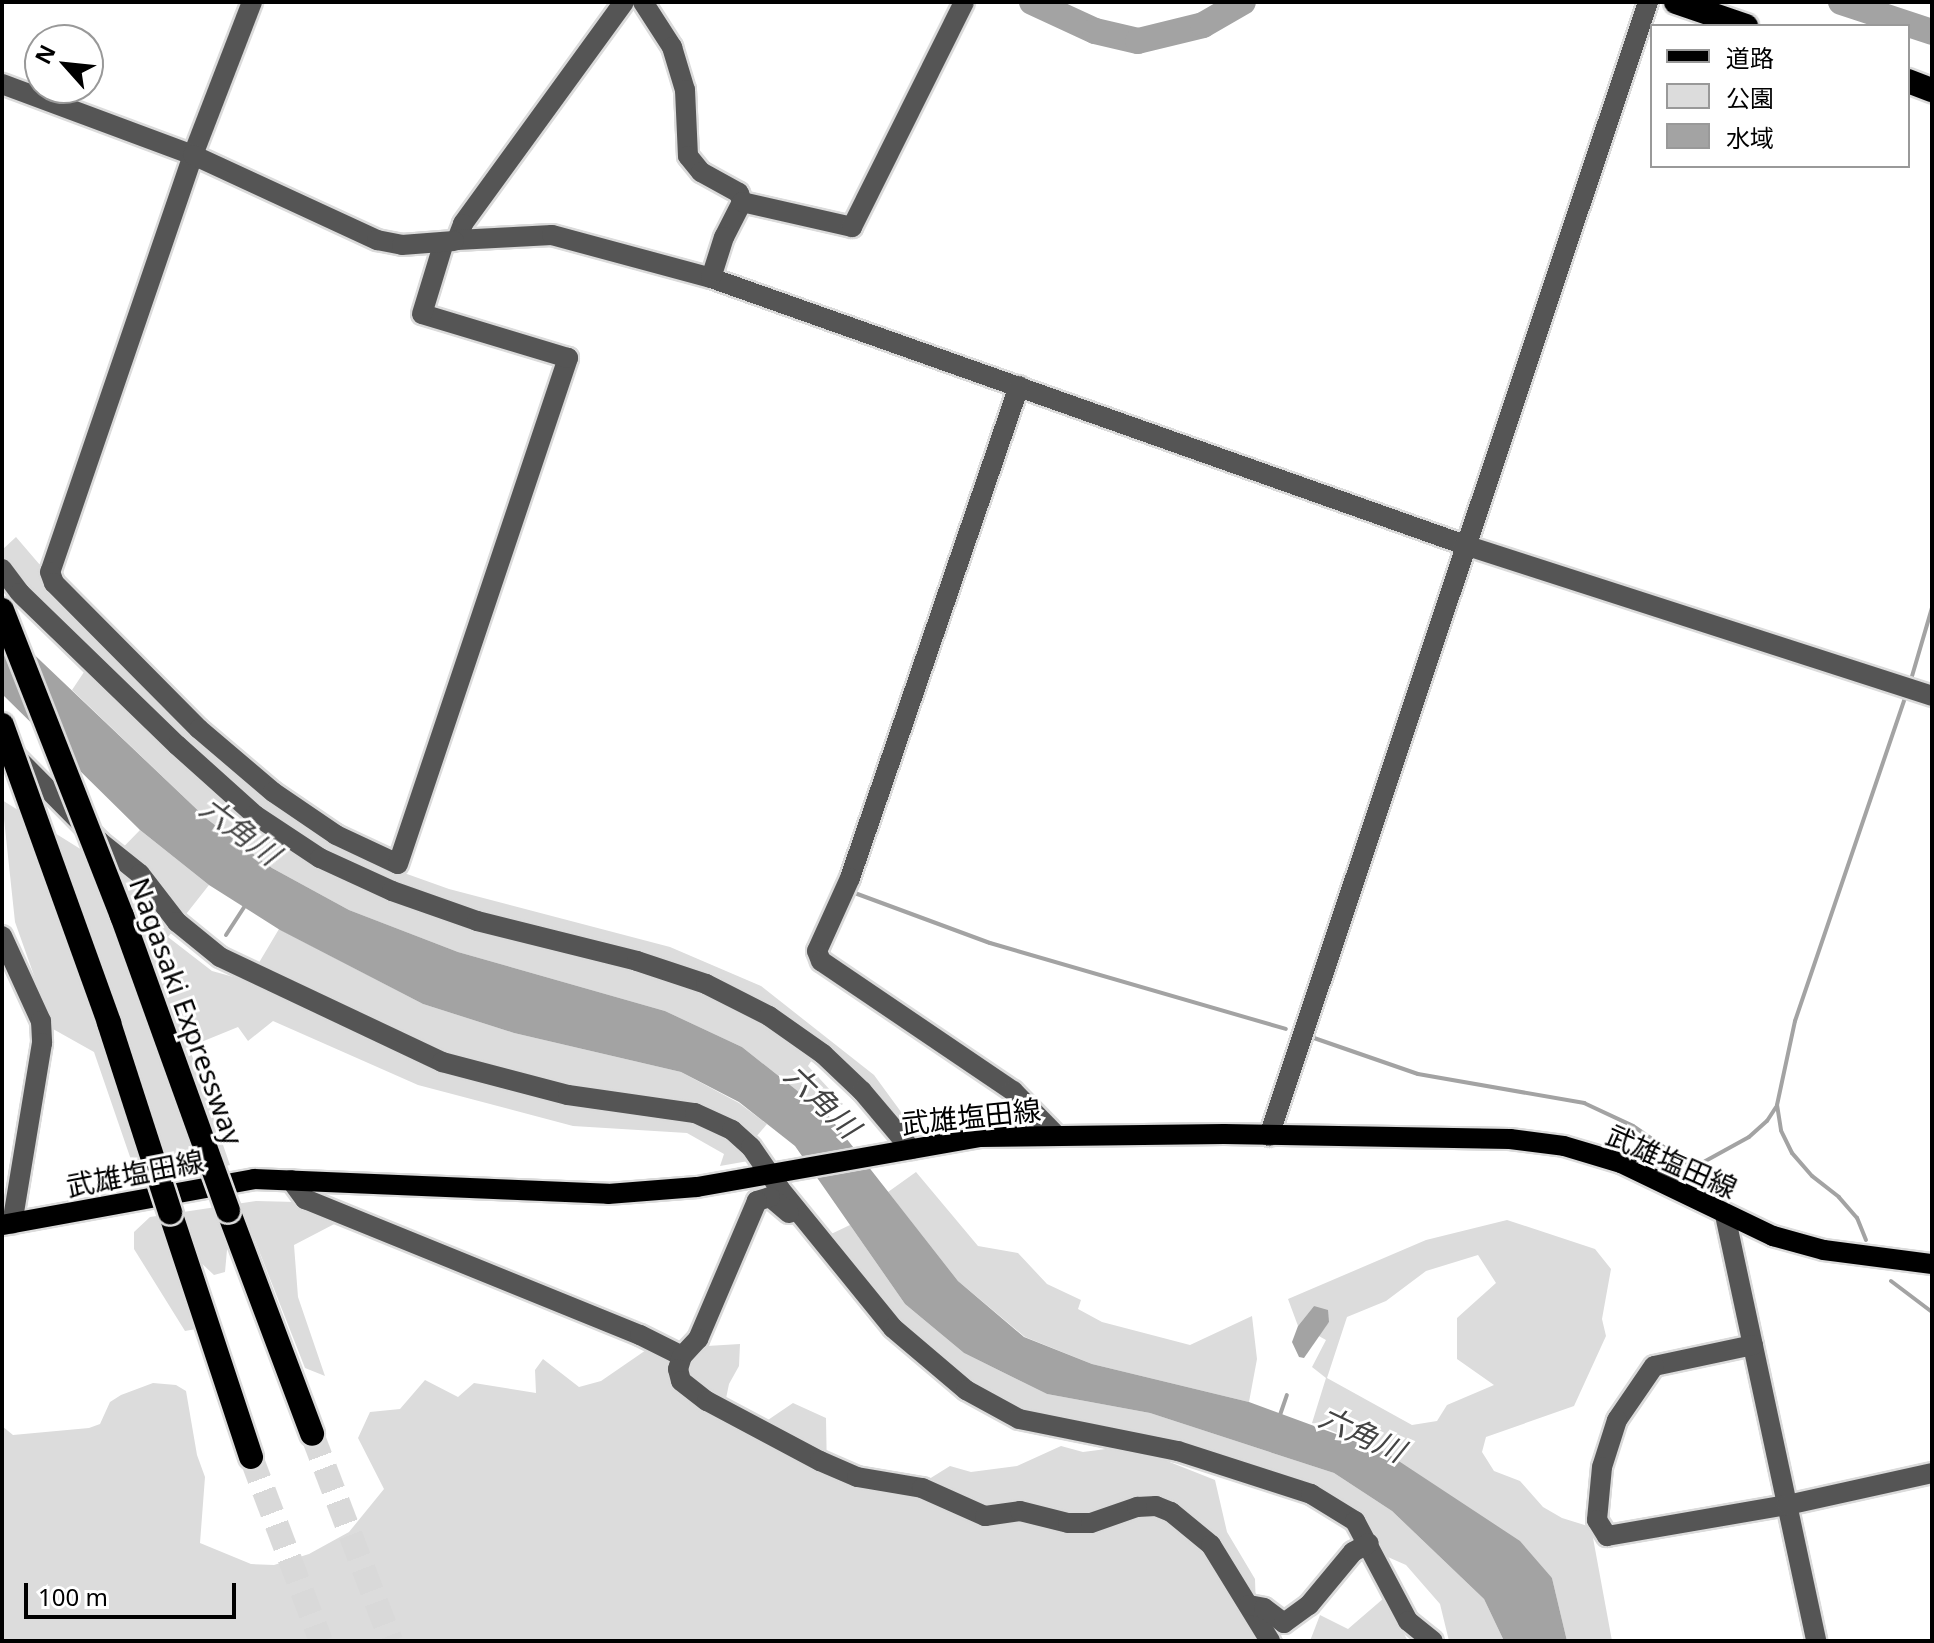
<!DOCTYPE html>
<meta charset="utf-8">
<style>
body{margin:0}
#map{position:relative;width:1934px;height:1643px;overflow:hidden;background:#fff;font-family:"Noto Sans","Noto Sans JP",sans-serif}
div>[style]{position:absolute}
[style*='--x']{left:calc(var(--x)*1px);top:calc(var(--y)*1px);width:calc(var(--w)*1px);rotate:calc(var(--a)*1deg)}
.green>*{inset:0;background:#dcdcdc}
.water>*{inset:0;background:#a3a3a3}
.stream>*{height:4px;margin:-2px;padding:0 2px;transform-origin:2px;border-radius:2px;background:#a3a3a3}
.river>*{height:26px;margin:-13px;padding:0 13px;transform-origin:13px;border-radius:13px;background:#a3a3a3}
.highway-tunnel>*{height:24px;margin-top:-12px;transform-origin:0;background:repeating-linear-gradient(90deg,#d9d9d9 0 24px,transparent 0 36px)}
.roads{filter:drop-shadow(2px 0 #dbdbdb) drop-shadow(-2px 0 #dbdbdb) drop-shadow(0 2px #dbdbdb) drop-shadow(0 -2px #dbdbdb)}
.minor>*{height:20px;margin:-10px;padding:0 10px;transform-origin:10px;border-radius:10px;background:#555}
.major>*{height:20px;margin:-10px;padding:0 10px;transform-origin:10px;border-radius:10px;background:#000}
.highway>*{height:24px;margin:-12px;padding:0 12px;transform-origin:12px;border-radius:12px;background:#000}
.bridges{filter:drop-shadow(2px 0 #dbdbdb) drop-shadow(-2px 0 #dbdbdb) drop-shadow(0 2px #dbdbdb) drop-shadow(0 -2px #dbdbdb)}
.highway-bridge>*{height:24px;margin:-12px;padding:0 12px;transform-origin:12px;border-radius:12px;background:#000}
span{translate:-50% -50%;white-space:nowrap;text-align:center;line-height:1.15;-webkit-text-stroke:6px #fff;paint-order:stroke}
.street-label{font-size:28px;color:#000}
.water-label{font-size:30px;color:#444;font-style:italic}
.frame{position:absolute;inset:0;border:4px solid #000;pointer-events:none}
.legend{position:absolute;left:1650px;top:24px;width:260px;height:144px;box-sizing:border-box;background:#fff;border:2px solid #999;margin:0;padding:10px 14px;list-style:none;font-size:24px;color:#000}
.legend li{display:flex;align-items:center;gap:16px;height:40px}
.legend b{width:40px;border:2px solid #999}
.north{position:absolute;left:24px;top:24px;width:80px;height:80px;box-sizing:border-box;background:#fff;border:2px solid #999;border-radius:50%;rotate:297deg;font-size:22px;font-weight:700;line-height:32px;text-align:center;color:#000}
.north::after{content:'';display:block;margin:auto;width:28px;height:36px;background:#000;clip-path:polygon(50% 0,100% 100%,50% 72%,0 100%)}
.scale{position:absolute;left:24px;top:1583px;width:212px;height:36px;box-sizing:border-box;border:4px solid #000;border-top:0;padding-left:10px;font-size:24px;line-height:28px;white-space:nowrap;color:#000;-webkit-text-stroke:6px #fff;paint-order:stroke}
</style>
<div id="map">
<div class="green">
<div style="clip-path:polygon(16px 537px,40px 565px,40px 578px,195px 734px,284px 812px,365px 859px,449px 889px,670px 947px,761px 986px,874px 1075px,915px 1131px,906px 1134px,821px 1046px,808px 1066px,843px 1104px,828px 1115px,742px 1047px,665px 1011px,458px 952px,349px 910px,272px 868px,207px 819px,72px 690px,94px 657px,23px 590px,2px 559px,2px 550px)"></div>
<div style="clip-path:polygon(2px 800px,106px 865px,140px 830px,209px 885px,168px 937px,212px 971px,248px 981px,279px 929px,423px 1004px,514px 1033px,681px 1072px,739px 1103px,767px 1124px,746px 1149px,754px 1160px,720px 1166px,724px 1154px,687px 1133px,573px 1126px,418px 1085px,273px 1021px,248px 1041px,238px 1027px,189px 1047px,230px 1165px,140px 1186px,94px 1052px,53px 1029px,15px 922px)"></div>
<div style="clip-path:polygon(916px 1172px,978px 1246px,1018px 1253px,1047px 1284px,1081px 1300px,1078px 1309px,1102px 1322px,1190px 1345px,1252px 1316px,1257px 1359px,1249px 1402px,1092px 1364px,1025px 1337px,958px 1281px,888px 1192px)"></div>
<div style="clip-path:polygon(256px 1201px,296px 1202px,342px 1220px,294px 1245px,298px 1297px,325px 1376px,305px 1368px,254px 1238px,241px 1231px,228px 1239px,225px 1272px,214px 1275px,182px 1245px,169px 1252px,196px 1329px,185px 1331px,134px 1249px,134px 1232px,150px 1217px)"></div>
<div style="clip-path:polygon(evenodd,1507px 1220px,1595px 1249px,1611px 1269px,1602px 1319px,1606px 1336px,1574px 1406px,1486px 1437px,1482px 1452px,1494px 1471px,1520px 1481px,1543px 1507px,1562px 1518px,1591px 1527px,1612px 1641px,1567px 1641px,1552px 1578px,1385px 1452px,1312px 1423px,1326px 1378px,1312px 1367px,1326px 1340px,1317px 1335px,1329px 1322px,1314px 1306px,1298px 1326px,1288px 1299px,1426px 1240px,1507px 1220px,1478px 1255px,1496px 1283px,1457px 1318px,1457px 1359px,1494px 1385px,1447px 1405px,1437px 1421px,1412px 1425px,1327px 1378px,1347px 1317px,1386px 1301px,1426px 1271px,1478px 1255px)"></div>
<div style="clip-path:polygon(850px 1225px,905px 1304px,964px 1353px,1047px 1394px,1150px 1413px,1334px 1473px,1392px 1511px,1484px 1599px,1504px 1641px,1449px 1641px,1440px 1604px,1406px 1565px,1381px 1554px,1371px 1526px,1349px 1506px,1031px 1415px,975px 1389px,895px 1323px,829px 1235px)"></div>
<div style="clip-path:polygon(740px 1344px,739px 1366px,729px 1384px,724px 1408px,765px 1422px,793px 1403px,826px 1418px,827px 1474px,913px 1489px,950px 1466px,971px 1472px,1017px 1466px,1061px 1446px,1083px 1452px,1106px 1449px,1152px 1455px,1215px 1480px,1227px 1532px,1255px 1579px,1256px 1610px,1285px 1641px,2px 1641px,2px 1426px,13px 1435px,89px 1428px,100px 1424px,110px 1402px,121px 1395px,153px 1383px,176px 1385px,186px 1391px,197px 1455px,205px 1477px,200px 1543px,251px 1564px,274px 1565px,309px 1554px,349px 1532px,384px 1489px,358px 1438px,370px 1412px,400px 1409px,425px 1380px,458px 1397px,474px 1383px,536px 1393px,535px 1370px,543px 1359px,579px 1387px,601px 1381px,649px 1348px,690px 1361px,707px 1346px)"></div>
<div style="clip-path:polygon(1384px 1598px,1408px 1641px,1310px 1641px,1320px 1615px,1348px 1629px)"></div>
</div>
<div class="water">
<div style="clip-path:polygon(2px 624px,207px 819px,272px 868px,349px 910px,458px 952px,665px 1011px,742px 1047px,828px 1115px,958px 1281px,1024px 1337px,1092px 1364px,1249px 1402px,1385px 1452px,1520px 1541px,1552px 1578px,1567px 1641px,1504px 1641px,1484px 1599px,1392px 1511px,1334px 1473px,1150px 1413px,1047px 1394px,964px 1353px,905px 1304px,795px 1146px,739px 1102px,681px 1072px,514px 1033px,423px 1004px,280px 930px,209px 885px,140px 830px,2px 694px)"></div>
<div style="clip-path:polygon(1314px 1306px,1328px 1310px,1329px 1322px,1304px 1358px,1299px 1357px,1292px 1342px,1298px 1326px)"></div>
</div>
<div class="stream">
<div style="--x:1910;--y:683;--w:78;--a:-73.7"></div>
<div style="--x:852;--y:892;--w:147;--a:20.3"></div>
<div style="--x:990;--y:943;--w:308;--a:16.2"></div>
<div style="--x:226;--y:935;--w:37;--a:-57"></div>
<div style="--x:1314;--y:1038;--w:110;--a:19.1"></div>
<div style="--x:1418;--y:1074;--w:169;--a:9.9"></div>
<div style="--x:1584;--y:1103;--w:54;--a:25.1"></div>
<div style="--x:1633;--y:1126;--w:69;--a:34.4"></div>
<div style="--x:1690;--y:1165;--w:10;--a:-6"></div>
<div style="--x:1700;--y:1164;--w:56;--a:-28.9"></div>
<div style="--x:1749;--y:1137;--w:24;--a:-42"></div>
<div style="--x:1767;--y:1121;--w:17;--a:-57"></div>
<div style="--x:1866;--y:1240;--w:24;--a:-112"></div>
<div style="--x:1857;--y:1218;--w:28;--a:-131"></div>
<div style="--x:1839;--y:1197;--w:34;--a:-142"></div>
<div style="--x:1812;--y:1176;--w:30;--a:-131"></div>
<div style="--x:1792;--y:1153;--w:25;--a:-116"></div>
<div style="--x:1781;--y:1130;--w:25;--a:-99"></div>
<div style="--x:1777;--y:1105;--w:86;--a:-77.9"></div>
<div style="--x:1795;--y:1021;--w:344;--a:-71.2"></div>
<div style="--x:1891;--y:1281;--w:51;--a:37.1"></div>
<div style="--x:1280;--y:1415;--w:21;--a:-71"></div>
</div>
<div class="river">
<div style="--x:1032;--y:2;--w:69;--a:24.7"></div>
<div style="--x:1095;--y:31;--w:44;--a:13.1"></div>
<div style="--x:1138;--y:41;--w:67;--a:-13.8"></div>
<div style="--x:1203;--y:25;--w:46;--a:-29.9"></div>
<div style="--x:1841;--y:2;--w:96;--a:18.2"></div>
</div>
<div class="highway-tunnel">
<div style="--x:312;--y:1434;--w:222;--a:69.1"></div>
<div style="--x:251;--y:1457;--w:197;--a:69.2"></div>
</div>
<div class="roads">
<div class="minor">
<div style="--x:252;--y:2;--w:164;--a:111.1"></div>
<div style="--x:193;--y:155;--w:441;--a:108.9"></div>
<div style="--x:50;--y:572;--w:12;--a:70"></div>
<div style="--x:54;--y:583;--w:206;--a:45.2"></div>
<div style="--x:199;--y:729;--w:97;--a:40.4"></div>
<div style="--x:273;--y:792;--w:76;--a:34.3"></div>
<div style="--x:336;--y:835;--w:68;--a:25.1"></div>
<div style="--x:398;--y:864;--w:534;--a:-71.43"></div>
<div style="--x:568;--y:358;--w:152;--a:-163.2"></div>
<div style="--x:422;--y:314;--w:75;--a:-73"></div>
<div style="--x:624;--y:2;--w:274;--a:126"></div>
<div style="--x:463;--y:224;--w:17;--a:111"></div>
<div style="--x:457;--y:240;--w:95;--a:-3"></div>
<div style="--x:552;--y:235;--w:165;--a:15.1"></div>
<div style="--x:711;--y:278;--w:800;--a:19.5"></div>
<div style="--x:1465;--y:545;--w:491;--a:17.9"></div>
<div style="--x:643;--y:2;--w:54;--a:57.2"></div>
<div style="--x:672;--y:47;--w:45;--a:73.2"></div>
<div style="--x:685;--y:90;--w:66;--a:87.4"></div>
<div style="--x:688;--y:156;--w:21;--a:51"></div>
<div style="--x:701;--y:172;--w:43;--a:28.9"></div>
<div style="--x:739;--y:193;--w:9;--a:72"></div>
<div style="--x:742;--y:202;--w:39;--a:117"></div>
<div style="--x:724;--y:237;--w:43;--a:107.6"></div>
<div style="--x:2;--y:84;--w:204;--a:20.4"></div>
<div style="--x:193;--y:155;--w:203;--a:24.8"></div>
<div style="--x:377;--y:240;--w:25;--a:11"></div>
<div style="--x:402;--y:245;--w:52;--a:-4.4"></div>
<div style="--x:742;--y:202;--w:113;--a:12.8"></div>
<div style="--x:852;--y:227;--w:251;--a:-63.5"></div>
<div style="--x:1019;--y:386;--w:520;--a:108.96"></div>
<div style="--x:850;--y:878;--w:80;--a:114.3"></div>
<div style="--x:817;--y:951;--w:11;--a:68"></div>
<div style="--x:821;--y:961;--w:232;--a:34.1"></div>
<div style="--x:1013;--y:1091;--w:62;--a:45.7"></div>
<div style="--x:2;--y:569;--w:30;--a:53"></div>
<div style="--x:20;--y:593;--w:219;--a:44.1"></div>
<div style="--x:177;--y:745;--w:105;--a:41.9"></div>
<div style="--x:255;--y:815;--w:78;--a:33.5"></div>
<div style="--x:320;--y:858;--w:79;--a:24.6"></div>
<div style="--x:392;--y:891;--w:90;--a:19.4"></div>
<div style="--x:477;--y:921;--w:165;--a:14"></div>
<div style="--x:637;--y:961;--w:73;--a:18.4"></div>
<div style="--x:706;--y:984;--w:71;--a:26.9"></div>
<div style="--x:769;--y:1016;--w:66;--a:35.1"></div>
<div style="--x:823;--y:1054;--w:54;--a:43.5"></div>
<div style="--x:862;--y:1091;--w:76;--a:49.8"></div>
<div style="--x:13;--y:754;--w:124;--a:45.3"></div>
<div style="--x:100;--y:842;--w:51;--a:38.7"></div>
<div style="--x:140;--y:874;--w:61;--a:52.4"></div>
<div style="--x:177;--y:922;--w:55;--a:39.1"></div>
<div style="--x:220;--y:957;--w:246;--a:25.3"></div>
<div style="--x:442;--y:1062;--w:130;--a:14.7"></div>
<div style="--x:568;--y:1095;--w:128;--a:8.1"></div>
<div style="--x:695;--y:1113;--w:41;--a:24.7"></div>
<div style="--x:732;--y:1130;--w:25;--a:42"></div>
<div style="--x:751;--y:1147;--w:51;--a:55.4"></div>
<div style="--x:780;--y:1189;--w:179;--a:50.9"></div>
<div style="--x:893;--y:1328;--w:96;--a:40.3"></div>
<div style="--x:966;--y:1390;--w:60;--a:28.7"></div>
<div style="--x:1019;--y:1419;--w:162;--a:11.4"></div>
<div style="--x:1178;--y:1451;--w:140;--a:17.9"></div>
<div style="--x:1311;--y:1494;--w:52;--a:31.5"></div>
<div style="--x:1355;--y:1521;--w:113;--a:62.1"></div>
<div style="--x:1408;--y:1621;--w:32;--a:39"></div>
<div style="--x:2;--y:936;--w:94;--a:65.4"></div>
<div style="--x:41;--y:1021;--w:22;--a:87"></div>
<div style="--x:42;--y:1043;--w:183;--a:99.4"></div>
<div style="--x:1269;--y:1136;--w:1196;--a:-71.52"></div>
<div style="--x:291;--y:1180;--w:24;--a:54"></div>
<div style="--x:305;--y:1199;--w:362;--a:22.1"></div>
<div style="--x:640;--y:1335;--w:47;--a:26.6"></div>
<div style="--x:789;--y:1213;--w:25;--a:-140"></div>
<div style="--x:770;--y:1197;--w:14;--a:163"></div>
<div style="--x:757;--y:1201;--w:150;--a:113.1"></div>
<div style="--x:698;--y:1339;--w:23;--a:133"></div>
<div style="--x:682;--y:1356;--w:14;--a:107"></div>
<div style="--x:678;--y:1369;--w:12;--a:76"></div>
<div style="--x:681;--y:1381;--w:33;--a:38"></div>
<div style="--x:707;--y:1401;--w:128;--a:28"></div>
<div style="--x:820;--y:1461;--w:40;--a:23.4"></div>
<div style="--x:857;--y:1477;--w:66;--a:9.6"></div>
<div style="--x:922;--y:1488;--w:69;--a:24"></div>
<div style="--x:985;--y:1516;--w:35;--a:-8"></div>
<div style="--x:1020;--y:1511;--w:49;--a:14"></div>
<div style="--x:1068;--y:1523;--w:23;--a:0"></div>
<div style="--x:1091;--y:1523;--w:49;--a:-19.2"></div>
<div style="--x:1137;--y:1507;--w:19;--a:-3"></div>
<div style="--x:1156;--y:1506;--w:16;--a:22"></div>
<div style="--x:1171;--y:1512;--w:52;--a:39.5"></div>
<div style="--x:1211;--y:1545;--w:113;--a:58.4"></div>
<div style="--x:1725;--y:1215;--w:436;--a:77.9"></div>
<div style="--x:1753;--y:1345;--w:101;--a:168"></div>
<div style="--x:1654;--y:1366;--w:65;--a:124.4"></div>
<div style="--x:1617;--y:1420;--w:49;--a:107.7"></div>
<div style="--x:1602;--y:1467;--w:53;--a:95.4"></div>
<div style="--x:1597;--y:1520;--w:19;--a:58"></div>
<div style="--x:1607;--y:1536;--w:183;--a:-9.8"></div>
<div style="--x:1787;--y:1505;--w:148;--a:-12.4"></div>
<div style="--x:1249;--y:1605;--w:15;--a:11"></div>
<div style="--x:1264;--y:1608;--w:25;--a:37"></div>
<div style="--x:1284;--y:1623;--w:31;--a:-36"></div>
<div style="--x:1309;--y:1605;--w:69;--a:-50.3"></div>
<div style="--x:1353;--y:1552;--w:18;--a:-29"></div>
</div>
<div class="major">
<div style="--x:2;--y:1225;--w:256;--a:-10.3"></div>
<div style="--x:254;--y:1179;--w:354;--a:2.4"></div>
<div style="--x:608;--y:1194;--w:89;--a:-4.5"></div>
<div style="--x:697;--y:1187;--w:288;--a:-10"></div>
<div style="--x:981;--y:1137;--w:243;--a:-0.7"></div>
<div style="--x:1224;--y:1134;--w:286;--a:1"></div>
<div style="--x:1510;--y:1139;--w:54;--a:7.4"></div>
<div style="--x:1564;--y:1146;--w:59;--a:16.6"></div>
<div style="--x:1621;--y:1163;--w:169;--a:25.7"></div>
<div style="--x:1773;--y:1236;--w:53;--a:15.4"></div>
<div style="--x:1824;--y:1250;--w:109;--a:7.4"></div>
</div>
<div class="highway">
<div style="--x:1676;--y:2;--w:74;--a:18.9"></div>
<div style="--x:1908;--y:81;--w:26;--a:21"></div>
<div style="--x:228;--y:1210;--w:239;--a:69.4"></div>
<div style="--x:170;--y:1212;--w:258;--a:71.7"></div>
</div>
</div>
<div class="bridges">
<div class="highway-bridge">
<div style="--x:2;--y:610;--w:329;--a:68.6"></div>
<div style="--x:122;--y:916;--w:313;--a:70.2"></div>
<div style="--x:2;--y:725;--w:317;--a:70.2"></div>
<div style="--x:109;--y:1023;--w:199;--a:72.1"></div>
</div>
</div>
<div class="street-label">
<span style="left:187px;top:1011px;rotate:70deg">Nagasaki Expressway</span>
<span style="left:971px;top:1116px;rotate:-6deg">武雄塩田線</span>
<span style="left:1672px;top:1161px;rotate:24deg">武雄塩田線</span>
<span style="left:135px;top:1173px;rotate:-11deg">武雄塩田線</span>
</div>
<div class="water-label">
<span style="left:240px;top:831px;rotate:37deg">六角川</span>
<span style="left:822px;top:1101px;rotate:44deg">六角川</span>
<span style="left:1362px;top:1434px;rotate:25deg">六角川</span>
</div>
<div class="frame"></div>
<ul class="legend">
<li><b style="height:10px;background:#000"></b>道路</li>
<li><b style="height:22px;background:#dcdcdc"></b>公園</li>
<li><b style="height:22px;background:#a3a3a3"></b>水域</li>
</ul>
<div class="north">N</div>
<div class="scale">100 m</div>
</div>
